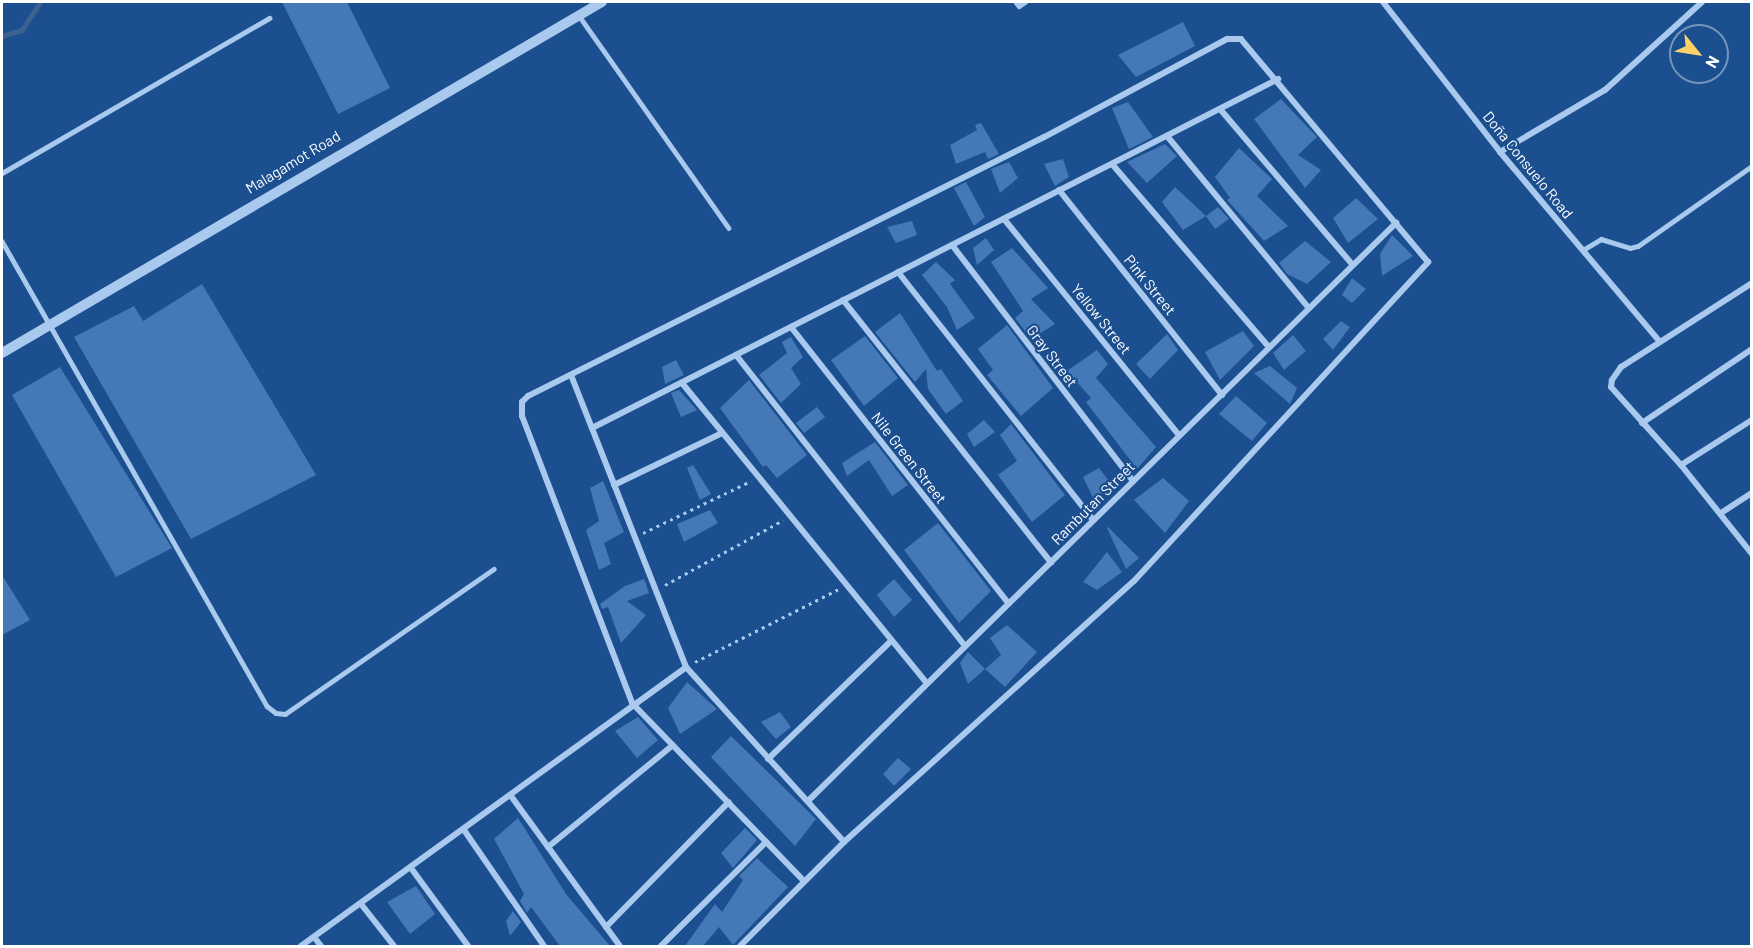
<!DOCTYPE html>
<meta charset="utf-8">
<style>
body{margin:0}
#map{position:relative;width:1753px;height:948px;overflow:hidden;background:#1b4f8f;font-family:Barlow,sans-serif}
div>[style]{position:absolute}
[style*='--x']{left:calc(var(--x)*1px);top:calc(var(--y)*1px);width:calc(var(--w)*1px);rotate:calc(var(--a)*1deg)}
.stream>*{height:4.5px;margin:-2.25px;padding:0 2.25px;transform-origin:2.25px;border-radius:2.25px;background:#3c6290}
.building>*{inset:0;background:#4478b7}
.path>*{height:3px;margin-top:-1.5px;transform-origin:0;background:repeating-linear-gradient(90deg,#a9c9ee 0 3px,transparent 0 7.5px)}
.service>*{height:4.5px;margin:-2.25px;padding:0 2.25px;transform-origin:2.25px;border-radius:2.25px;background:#a9c9ee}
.minor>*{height:6px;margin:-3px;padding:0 3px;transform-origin:3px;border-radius:3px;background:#a9c9ee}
.tertiary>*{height:10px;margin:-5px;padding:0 5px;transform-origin:5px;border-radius:5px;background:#a9c9ee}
span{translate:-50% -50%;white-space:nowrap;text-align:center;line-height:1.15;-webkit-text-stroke:4.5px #1b4f8f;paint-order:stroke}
.street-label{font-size:15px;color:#fff}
.frame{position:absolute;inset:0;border:3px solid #fff;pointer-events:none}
.north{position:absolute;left:1669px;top:24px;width:60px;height:60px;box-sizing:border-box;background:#1b4f8f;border:2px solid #7695bc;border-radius:50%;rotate:120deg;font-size:16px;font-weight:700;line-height:24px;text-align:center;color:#fff}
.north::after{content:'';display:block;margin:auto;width:21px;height:27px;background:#ffd166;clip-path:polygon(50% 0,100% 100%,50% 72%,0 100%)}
</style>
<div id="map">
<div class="stream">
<div style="--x:2;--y:36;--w:21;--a:-17"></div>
<div style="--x:22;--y:30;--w:33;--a:-57"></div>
</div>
<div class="building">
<div style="clip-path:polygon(282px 2px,347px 2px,390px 88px,338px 114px)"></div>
<div style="clip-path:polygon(1183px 22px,1195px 46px,1136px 77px,1118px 55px)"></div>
<div style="clip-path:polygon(1281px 99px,1317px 137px,1298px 155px,1321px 170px,1305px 188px,1254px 119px)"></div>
<div style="clip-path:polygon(1128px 102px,1153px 137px,1129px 149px,1112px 108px)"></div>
<div style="clip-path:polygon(981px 123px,999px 154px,988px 159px,985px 152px,956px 164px,950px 145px,977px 130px,975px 125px)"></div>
<div style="clip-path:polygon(1165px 144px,1177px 156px,1147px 183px,1127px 162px)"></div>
<div style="clip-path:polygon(1239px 148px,1272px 179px,1257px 196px,1288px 226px,1264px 241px,1227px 200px,1230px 198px,1215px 177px)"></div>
<div style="clip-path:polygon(1063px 159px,1069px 177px,1055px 186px,1044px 164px)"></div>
<div style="clip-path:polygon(1009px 162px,1018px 178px,1000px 193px,991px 169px)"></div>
<div style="clip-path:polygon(966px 182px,985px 217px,974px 226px,954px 188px)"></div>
<div style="clip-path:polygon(1175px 187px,1206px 216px,1183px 230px,1162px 202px)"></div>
<div style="clip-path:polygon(1356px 198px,1378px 219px,1348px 243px,1333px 218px)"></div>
<div style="clip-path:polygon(1218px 207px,1229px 219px,1215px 229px,1206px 216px)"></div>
<div style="clip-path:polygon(912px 221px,917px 235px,896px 243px,887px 227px)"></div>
<div style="clip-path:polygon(1392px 235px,1413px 256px,1382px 276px,1380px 254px)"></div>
<div style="clip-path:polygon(986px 238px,994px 250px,977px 265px,973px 248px)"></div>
<div style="clip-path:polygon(1305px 241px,1331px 262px,1307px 284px,1287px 274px,1279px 263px)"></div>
<div style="clip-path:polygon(1012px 248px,1048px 288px,1031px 299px,1055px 324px,1031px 339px,1015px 318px,1023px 311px,991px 262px)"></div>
<div style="clip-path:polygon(936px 262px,955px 280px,950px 284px,975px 318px,957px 330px,947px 307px,922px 275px)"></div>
<div style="clip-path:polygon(1352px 278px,1366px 289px,1352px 303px,1342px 295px)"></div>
<div style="clip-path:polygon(202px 284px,316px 475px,191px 539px,74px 337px,134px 306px,143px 321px)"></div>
<div style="clip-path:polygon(900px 313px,937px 371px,941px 369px,963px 401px,946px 414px,928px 389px,926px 369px,915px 382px,875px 332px)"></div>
<div style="clip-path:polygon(1341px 321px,1350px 327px,1333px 350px,1323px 339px)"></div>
<div style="clip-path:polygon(1007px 325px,1053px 388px,1021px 416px,987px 375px,993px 370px,978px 349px)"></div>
<div style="clip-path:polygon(1243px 331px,1254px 346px,1220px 380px,1205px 352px)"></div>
<div style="clip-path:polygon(1167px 334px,1178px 350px,1150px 379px,1136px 364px)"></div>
<div style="clip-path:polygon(1293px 335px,1306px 351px,1284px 370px,1273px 353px)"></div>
<div style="clip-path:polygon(865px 336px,898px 378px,864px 406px,831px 360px)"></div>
<div style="clip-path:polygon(791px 337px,803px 357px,791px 368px,801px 384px,781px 403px,759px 375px,787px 353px,782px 342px)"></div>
<div style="clip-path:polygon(1097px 350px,1108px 364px,1096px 378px,1156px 447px,1137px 469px,1086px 402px,1091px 398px,1067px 371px)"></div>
<div style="clip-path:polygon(676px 360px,684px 375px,665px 384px,662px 367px)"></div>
<div style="clip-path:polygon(1270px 366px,1297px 388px,1290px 404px,1254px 373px)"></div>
<div style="clip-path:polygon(60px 367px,172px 548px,116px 577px,12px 395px)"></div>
<div style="clip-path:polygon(749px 380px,807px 455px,777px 478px,766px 465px,763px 467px,720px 408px)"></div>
<div style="clip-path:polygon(679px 390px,697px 410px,681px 417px,671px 393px)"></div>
<div style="clip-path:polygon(1236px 396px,1267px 423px,1252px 441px,1219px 414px)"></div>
<div style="clip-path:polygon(817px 407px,825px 417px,804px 433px,796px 423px)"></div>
<div style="clip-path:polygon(984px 420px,995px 432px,974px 447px,967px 434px)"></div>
<div style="clip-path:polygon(1011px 424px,1065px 495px,1032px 522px,998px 475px,1017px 461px,1000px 435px)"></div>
<div style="clip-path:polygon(875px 442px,908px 485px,892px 496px,869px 460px,847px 476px,842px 463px)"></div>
<div style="clip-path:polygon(693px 465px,711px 494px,700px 500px,687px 468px)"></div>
<div style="clip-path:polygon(1099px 468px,1112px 485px,1094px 500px,1083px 477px)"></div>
<div style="clip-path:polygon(1163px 478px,1189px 501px,1165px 533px,1134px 500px)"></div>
<div style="clip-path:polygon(603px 481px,624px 532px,604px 543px,611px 564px,599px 570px,586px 530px,599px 521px,590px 488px)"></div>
<div style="clip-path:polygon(710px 510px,718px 523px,684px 542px,677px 524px)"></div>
<div style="clip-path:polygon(938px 523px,991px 591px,959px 623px,904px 550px)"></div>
<div style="clip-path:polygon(1108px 527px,1139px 558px,1126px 569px,1107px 528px)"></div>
<div style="clip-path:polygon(1107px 552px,1122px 572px,1097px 590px,1083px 582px)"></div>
<div style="clip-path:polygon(2px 575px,30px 620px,2px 635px)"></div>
<div style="clip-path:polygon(644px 579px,649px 593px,627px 601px,646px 615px,621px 643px,608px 607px,602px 609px,600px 604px,625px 586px)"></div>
<div style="clip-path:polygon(894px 579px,912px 600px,894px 617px,877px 595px)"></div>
<div style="clip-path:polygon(1007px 625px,1037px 652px,1005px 687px,985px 669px,1001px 655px,990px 638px)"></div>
<div style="clip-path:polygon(968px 652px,985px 669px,968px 684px,960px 663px)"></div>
<div style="clip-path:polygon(687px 682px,717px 709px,680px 734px,668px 708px)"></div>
<div style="clip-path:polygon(780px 712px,791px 727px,776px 739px,761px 722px)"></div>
<div style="clip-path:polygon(638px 717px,658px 740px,637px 758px,615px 731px)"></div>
<div style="clip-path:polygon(731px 736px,816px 819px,795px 846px,711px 757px)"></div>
<div style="clip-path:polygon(898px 758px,911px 769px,894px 786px,883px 774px)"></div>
<div style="clip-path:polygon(518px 818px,566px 894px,610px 946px,560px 946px,531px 907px,527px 913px,520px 901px,524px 894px,494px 839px)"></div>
<div style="clip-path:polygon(745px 828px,757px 840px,733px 868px,721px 853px)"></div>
<div style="clip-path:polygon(757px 858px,788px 887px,733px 945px,719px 927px,703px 946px,685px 946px,715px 904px,722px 912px,743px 880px,739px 876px)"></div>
<div style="clip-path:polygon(416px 886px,435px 914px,410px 934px,387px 902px)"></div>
<div style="clip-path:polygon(513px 911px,521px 922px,510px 936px,506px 921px)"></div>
</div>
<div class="path">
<div style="--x:643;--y:533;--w:120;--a:-25.7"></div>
<div style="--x:665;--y:585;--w:135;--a:-28.8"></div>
<div style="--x:695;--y:662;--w:161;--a:-26.9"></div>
</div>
<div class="service">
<div style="--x:1016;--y:2;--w:5;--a:53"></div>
<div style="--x:1019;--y:6;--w:7;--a:-34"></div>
<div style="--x:580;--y:17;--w:258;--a:54.8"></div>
<div style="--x:2;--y:173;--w:309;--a:-30.1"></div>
<div style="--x:2;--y:241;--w:535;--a:60.32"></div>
<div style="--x:267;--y:706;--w:11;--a:38"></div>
<div style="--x:276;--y:713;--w:9;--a:6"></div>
<div style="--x:285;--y:714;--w:254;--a:-34.8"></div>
<div style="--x:1583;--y:250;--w:21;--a:-31"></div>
<div style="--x:1601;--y:239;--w:30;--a:17"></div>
<div style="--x:1630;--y:248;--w:8;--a:-14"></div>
<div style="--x:1638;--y:246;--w:139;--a:-35.1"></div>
</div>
<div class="minor">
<div style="--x:1383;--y:2;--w:190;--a:52"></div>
<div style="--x:1500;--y:152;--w:247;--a:49.9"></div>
<div style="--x:1220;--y:109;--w:202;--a:49.6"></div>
<div style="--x:1167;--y:136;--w:223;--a:50.5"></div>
<div style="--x:1500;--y:152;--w:122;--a:-30.6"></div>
<div style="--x:1605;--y:90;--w:131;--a:-42.2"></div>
<div style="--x:1112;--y:164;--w:240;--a:49.4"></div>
<div style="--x:1059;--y:190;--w:262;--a:51.5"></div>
<div style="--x:1004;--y:219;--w:278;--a:51"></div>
<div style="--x:952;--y:245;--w:297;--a:52.5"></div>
<div style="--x:898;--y:272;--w:315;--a:51.8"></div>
<div style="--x:1752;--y:283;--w:156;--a:147.3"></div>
<div style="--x:1621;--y:367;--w:16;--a:125"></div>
<div style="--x:1612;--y:380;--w:7;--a:98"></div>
<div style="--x:1611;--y:387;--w:105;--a:48.1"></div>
<div style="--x:1681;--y:465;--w:114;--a:51.4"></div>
<div style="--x:843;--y:300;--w:335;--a:51.6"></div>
<div style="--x:791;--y:327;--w:352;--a:51.8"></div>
<div style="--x:736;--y:355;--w:370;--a:51.8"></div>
<div style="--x:571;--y:375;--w:314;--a:68.5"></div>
<div style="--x:686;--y:667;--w:236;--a:47.9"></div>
<div style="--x:682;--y:383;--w:387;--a:50.8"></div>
<div style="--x:1642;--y:423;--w:133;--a:-33.9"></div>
<div style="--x:592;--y:428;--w:770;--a:-26.96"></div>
<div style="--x:1681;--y:465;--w:84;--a:-32.4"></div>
<div style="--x:614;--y:485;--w:120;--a:-25.7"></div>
<div style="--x:1721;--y:513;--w:37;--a:-33"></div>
<div style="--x:768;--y:759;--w:169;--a:-43.8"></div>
<div style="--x:511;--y:796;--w:185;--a:54"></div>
<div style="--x:808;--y:801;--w:825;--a:-44.51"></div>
<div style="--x:464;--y:830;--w:141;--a:55.4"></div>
<div style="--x:548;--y:847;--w:161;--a:-39.2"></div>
<div style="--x:411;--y:868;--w:97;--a:53.8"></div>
<div style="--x:361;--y:904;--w:53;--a:51.8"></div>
<div style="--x:606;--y:927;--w:175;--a:-45.5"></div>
<div style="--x:314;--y:937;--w:11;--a:52"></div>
<div style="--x:301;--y:946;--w:475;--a:-35.9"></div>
<div style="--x:661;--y:946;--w:148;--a:-44.7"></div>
<div style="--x:740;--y:946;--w:147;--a:-45"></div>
<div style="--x:844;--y:842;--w:390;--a:-42"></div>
<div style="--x:1134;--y:581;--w:434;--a:-47.3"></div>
<div style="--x:1428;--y:262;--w:291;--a:-130"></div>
<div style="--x:1241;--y:39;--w:14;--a:180"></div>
<div style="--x:1227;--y:39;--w:208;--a:151.8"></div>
<div style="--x:1044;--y:137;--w:577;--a:153.35"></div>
<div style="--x:528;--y:396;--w:8;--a:135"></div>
<div style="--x:522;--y:402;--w:14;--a:90"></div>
<div style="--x:522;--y:416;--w:307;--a:69"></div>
<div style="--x:632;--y:703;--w:248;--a:46"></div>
</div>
<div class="tertiary">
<div style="--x:2;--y:353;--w:695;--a:-30.33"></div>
</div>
<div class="street-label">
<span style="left:293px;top:162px;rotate:-31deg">Malagamot Road</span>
<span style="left:1528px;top:165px;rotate:51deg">Doña Consuelo Road</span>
<span style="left:1150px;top:285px;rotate:51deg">Pink Street</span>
<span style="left:1101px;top:319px;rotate:51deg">Yellow Street</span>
<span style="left:1052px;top:356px;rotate:53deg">Gray Street</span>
<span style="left:909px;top:458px;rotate:52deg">Nile Green Street</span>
<span style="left:1093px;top:503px;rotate:-45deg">Rambutan Street</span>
</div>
<div class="frame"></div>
<div class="north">N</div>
</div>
